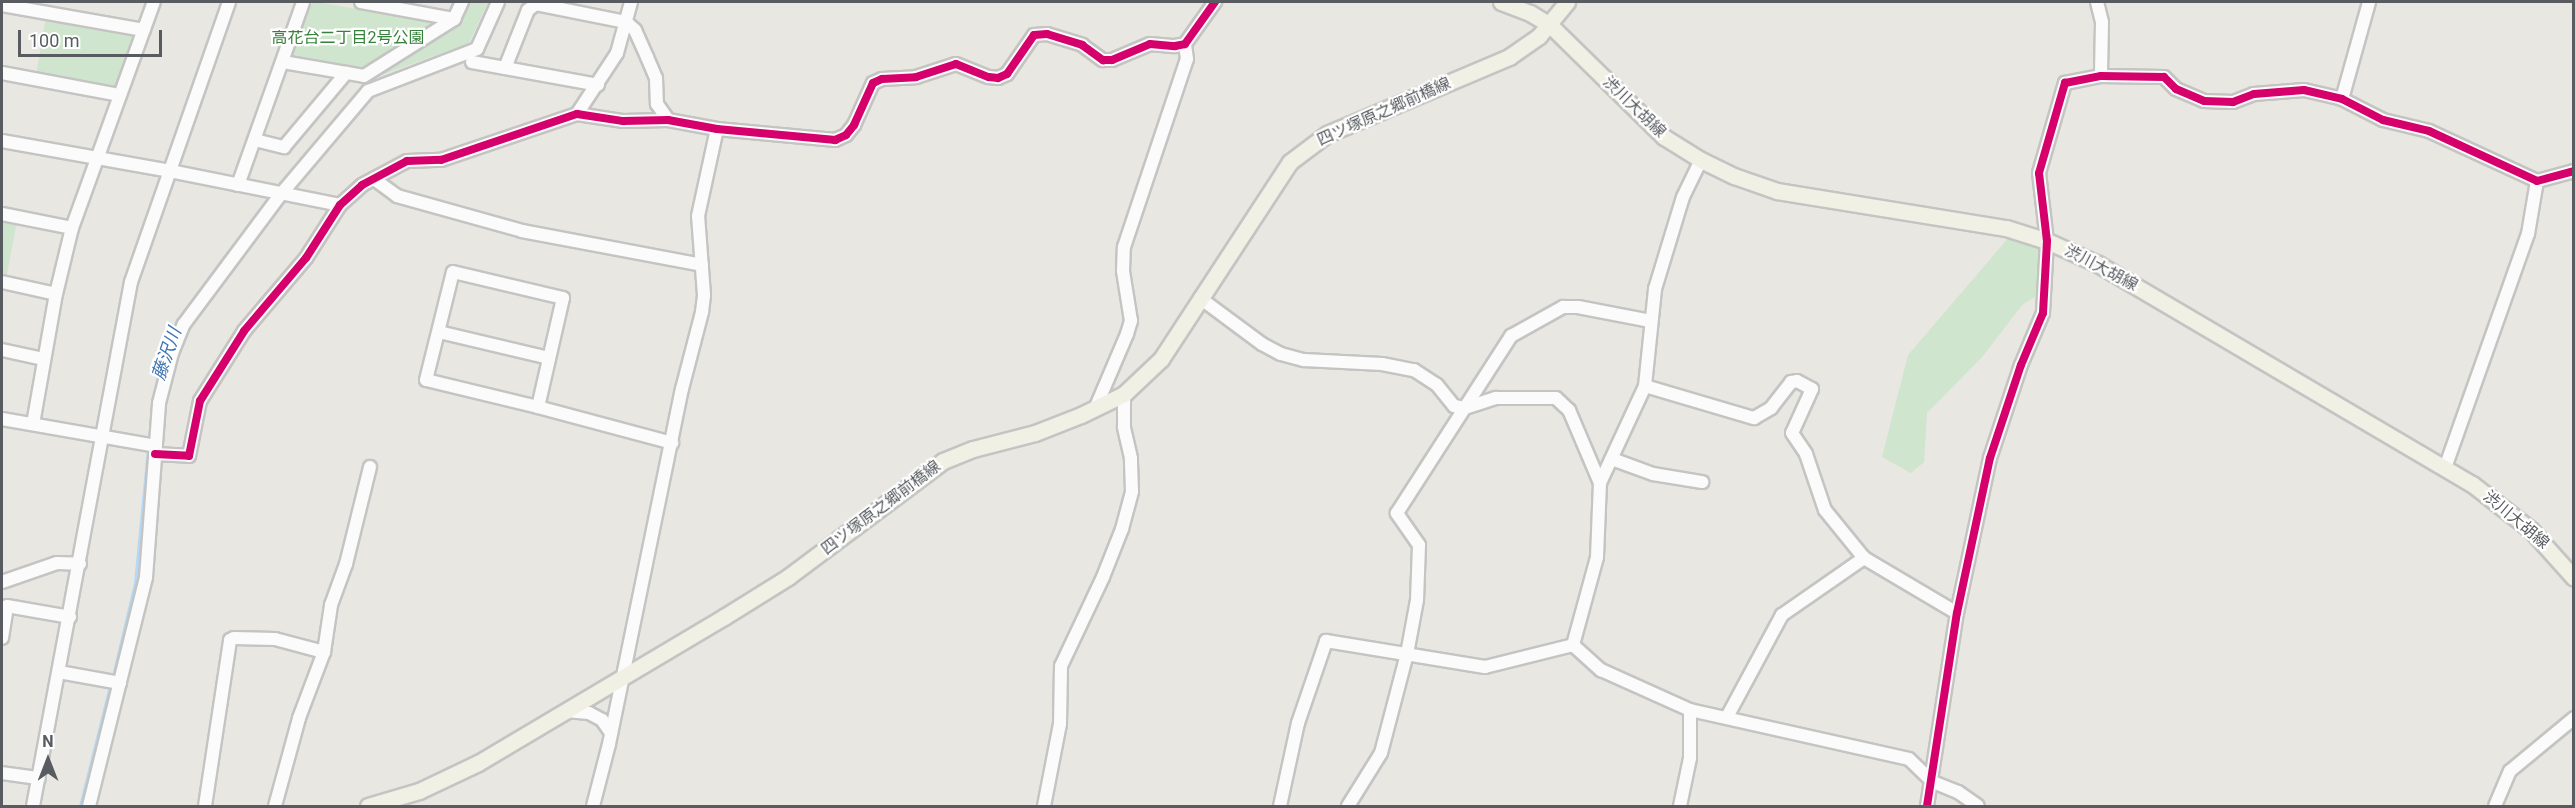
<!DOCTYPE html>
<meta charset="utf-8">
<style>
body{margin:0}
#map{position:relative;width:2575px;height:808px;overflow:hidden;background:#e8e7e2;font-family:Roboto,"Noto Sans JP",sans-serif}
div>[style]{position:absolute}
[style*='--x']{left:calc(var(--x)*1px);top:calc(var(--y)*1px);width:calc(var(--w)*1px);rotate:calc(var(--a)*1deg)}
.green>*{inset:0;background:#cfe5cd}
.stream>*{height:3px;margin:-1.5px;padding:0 1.5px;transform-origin:1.5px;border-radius:1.5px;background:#b4d8f5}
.roads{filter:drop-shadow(2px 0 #c4c4c3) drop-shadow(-2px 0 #c4c4c3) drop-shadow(0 2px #c4c4c3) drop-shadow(0 -2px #c4c4c3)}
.minor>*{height:12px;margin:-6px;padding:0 6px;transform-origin:6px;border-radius:6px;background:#fcfbfb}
.major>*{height:15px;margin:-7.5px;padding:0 7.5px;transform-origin:7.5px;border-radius:7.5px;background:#f0f0e5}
.cycleway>*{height:8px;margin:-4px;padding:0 4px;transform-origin:4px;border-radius:4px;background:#d6006c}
span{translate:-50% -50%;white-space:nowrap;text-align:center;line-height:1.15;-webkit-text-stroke:4.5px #fff;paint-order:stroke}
.park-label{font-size:16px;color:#36823b}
.street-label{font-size:16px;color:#585b60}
.water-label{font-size:18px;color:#4076b5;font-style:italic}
.frame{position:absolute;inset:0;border:3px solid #585b60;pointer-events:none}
.north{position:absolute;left:18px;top:730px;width:60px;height:60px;-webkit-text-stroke:4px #fff;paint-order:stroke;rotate:0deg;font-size:16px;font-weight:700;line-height:24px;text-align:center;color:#585b60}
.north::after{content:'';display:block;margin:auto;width:21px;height:27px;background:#585b60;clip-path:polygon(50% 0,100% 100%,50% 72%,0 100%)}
.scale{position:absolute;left:18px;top:30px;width:144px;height:27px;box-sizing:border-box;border:3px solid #585b60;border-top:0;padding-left:8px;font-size:18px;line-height:21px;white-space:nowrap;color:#585b60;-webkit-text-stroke:4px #fff;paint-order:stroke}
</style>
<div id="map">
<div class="green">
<div style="clip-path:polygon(315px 2px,431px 21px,435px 23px,434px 27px,364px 72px,294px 59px,291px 54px,310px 4px)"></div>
<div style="clip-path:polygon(467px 2px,488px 2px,469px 43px,368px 80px)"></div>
<div style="clip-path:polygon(46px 17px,133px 33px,137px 36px,116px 90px,36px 75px)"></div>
<div style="clip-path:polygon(2px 218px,17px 221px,6px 279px,2px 278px)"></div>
<div style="clip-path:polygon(2010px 236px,2039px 244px,2038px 295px,2022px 305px,1983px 356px,1927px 413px,1924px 462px,1911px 473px,1882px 457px,1908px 355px)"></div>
</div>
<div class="stream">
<div style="--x:470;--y:46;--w:48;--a:-65.6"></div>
<div style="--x:333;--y:123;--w:48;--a:-51"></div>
<div style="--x:363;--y:86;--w:57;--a:-20.7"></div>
<div style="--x:149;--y:440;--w:37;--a:-85"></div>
<div style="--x:152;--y:403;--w:50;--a:-77.3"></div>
<div style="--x:163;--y:354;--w:33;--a:-67"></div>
<div style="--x:176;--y:324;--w:82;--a:-54.4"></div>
<div style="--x:224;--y:257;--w:55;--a:-51.7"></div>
<div style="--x:112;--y:680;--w:100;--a:-76.7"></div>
<div style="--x:135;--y:583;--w:137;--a:-84.5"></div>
<div style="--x:80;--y:806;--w:124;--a:-76"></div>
</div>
<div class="roads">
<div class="minor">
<div style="--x:361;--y:2;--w:95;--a:10.4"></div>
<div style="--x:454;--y:19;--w:19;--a:-65"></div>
<div style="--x:2097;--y:2;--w:21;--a:76"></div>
<div style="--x:2102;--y:22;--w:54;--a:91.1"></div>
<div style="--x:2;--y:5;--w:144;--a:10"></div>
<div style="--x:283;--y:62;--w:82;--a:9.8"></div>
<div style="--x:364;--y:76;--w:107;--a:-32.3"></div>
<div style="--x:472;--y:62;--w:128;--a:10.3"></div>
<div style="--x:505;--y:68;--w:62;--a:-68.4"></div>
<div style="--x:528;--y:10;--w:10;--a:-37"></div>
<div style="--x:536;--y:4;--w:92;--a:11.3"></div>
<div style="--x:626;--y:22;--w:12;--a:42"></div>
<div style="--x:635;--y:30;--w:30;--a:66"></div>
<div style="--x:647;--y:57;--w:23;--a:67"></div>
<div style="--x:656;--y:78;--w:26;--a:88"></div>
<div style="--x:657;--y:104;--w:19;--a:55"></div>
<div style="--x:2;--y:73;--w:120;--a:10.6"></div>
<div style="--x:2342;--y:99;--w:101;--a:-74.4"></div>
<div style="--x:577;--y:114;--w:73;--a:-56.7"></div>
<div style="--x:617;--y:53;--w:53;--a:-74.6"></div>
<div style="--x:255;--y:140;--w:30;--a:14"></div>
<div style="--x:284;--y:147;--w:97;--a:-50"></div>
<div style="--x:2;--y:141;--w:171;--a:10.1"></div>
<div style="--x:170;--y:171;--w:173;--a:11.3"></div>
<div style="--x:374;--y:179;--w:29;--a:36"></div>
<div style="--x:397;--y:196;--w:130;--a:15.6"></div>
<div style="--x:522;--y:231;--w:183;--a:10.7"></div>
<div style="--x:238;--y:185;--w:194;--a:-70.4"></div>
<div style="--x:2;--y:214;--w:71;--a:11.3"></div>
<div style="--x:453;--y:272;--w:113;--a:13.3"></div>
<div style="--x:563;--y:298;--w:112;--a:102.9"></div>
<div style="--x:538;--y:407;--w:115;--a:-166.4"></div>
<div style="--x:426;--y:380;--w:111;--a:-76"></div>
<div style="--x:2;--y:282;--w:55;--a:12.5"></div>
<div style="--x:1200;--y:298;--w:77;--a:36.6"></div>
<div style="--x:1262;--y:344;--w:21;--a:28"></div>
<div style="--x:1281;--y:354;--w:24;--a:15"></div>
<div style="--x:1304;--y:360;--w:78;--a:2.9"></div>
<div style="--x:1382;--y:364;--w:33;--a:11"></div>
<div style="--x:1414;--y:370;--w:27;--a:33"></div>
<div style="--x:1437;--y:385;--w:27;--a:51"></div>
<div style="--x:1454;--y:406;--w:11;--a:10"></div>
<div style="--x:1465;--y:408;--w:33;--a:-18"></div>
<div style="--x:1496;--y:398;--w:60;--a:0"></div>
<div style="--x:1556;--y:398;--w:18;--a:43"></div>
<div style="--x:1569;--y:410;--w:79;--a:67"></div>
<div style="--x:439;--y:332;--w:113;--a:13.3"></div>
<div style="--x:2;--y:350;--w:43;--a:12.1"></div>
<div style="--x:1645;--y:386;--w:114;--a:16.4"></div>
<div style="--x:1754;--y:418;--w:20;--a:-30"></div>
<div style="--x:1771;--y:408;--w:33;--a:-52"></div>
<div style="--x:1791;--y:382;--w:6;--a:-9"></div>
<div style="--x:1797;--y:381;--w:17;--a:28"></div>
<div style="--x:1812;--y:389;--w:48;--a:114.4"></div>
<div style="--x:1792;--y:433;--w:25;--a:56"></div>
<div style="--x:1806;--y:454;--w:59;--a:71.3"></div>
<div style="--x:1825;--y:510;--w:62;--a:50.9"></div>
<div style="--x:1864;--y:558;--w:108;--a:30.6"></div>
<div style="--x:538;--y:407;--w:139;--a:15"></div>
<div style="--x:1095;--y:409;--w:82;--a:-66.9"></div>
<div style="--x:1127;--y:334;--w:14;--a:-73"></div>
<div style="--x:1131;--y:321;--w:51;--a:-99.1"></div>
<div style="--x:1123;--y:271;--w:24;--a:-88"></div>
<div style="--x:1124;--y:247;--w:198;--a:-71.5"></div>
<div style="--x:1187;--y:59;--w:15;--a:-98"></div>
<div style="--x:2;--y:419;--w:156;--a:9.9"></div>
<div style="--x:33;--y:424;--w:132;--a:-80"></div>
<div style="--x:56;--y:294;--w:68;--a:-76.4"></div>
<div style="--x:72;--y:228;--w:240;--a:-70.1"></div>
<div style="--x:155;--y:454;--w:34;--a:3"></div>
<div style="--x:189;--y:456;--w:56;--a:-78.7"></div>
<div style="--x:200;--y:401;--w:83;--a:-57.8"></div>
<div style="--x:244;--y:331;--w:96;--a:-49.7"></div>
<div style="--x:306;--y:258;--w:63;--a:-57.3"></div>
<div style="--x:340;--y:205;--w:30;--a:-42"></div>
<div style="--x:362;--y:185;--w:51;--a:-28.1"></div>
<div style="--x:407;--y:161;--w:34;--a:-2"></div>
<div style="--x:441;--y:160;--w:144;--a:-18.7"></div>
<div style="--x:577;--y:114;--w:47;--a:8.7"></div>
<div style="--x:623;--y:121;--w:45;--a:-1.3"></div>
<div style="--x:668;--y:120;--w:50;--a:10.4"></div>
<div style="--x:717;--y:129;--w:119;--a:5.3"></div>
<div style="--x:835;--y:140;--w:12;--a:-24"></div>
<div style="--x:846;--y:135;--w:13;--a:-51"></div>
<div style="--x:854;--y:125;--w:46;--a:-65.7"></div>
<div style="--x:873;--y:83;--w:10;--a:-24"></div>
<div style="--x:882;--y:79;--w:34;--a:-3"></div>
<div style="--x:916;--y:77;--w:42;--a:-18"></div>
<div style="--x:956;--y:64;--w:35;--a:22"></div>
<div style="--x:989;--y:77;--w:9;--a:6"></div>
<div style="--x:998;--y:78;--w:10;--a:-24"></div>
<div style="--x:1007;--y:74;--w:47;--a:-55.3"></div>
<div style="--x:1034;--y:35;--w:13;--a:-4"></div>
<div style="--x:1047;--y:34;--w:37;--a:17"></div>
<div style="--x:1082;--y:45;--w:26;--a:36"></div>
<div style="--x:1103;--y:60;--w:9;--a:0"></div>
<div style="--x:1112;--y:60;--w:41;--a:-22.8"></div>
<div style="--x:1150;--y:44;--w:25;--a:5"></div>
<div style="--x:1175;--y:46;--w:10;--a:-11"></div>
<div style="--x:1185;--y:44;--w:52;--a:-54.5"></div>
<div style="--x:1612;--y:459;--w:44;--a:20.1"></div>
<div style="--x:1653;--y:474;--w:50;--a:9.3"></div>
<div style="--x:2445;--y:468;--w:248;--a:-70.5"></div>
<div style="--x:2528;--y:234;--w:54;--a:-80.4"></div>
<div style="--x:2;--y:582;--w:58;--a:-19.1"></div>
<div style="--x:57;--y:563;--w:23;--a:2"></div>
<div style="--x:2;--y:638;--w:32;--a:-81"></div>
<div style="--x:7;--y:606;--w:64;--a:9.9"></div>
<div style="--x:1573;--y:645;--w:91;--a:-74.7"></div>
<div style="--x:1597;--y:557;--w:74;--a:-87.7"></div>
<div style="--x:1600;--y:483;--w:107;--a:-65.1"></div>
<div style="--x:1645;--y:386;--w:98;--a:-84.1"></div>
<div style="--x:1655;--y:289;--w:96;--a:-73.1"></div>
<div style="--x:1683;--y:197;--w:41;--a:-64.1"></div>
<div style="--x:1573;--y:645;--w:38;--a:42"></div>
<div style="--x:1601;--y:670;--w:98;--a:24.2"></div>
<div style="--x:1690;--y:710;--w:224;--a:12.6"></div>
<div style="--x:1909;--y:759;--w:33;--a:44"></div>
<div style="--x:1933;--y:782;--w:27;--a:22"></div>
<div style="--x:1958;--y:792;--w:24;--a:35"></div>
<div style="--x:59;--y:672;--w:62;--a:10.2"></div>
<div style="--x:566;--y:711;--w:23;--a:5"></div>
<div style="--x:589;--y:713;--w:15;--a:28"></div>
<div style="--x:602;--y:720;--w:16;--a:55"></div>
<div style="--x:1727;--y:717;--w:116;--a:-61.7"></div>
<div style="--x:1782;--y:615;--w:100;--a:-34.8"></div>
<div style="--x:2;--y:773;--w:37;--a:8"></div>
<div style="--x:33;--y:806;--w:533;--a:-79.41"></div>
<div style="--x:131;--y:282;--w:297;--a:-70.7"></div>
<div style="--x:89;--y:806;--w:236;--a:-76"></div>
<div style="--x:146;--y:577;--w:174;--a:-85.7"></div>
<div style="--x:159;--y:403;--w:52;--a:-75.4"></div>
<div style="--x:172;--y:353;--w:31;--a:-68"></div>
<div style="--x:184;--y:324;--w:162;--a:-53.3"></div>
<div style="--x:281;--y:194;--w:135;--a:-49.8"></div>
<div style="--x:368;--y:91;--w:117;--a:-21.1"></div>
<div style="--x:477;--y:49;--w:51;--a:-65.9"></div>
<div style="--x:205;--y:806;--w:168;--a:-81.4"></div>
<div style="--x:230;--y:640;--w:4;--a:-27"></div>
<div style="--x:234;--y:638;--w:41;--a:1.4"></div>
<div style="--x:275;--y:639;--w:51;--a:14.9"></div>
<div style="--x:275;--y:806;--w:91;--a:-74.7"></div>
<div style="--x:299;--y:718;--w:71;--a:-69.3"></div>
<div style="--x:324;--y:652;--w:48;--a:-81.5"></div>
<div style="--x:331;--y:605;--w:44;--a:-69.9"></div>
<div style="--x:346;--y:564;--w:100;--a:-76.1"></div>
<div style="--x:593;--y:806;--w:64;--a:-75.5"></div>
<div style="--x:609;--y:744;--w:362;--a:-78.4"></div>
<div style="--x:682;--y:389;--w:80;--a:-75.4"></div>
<div style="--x:702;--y:312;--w:17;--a:-83"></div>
<div style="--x:704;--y:295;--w:79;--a:-94.3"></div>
<div style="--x:698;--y:216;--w:89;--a:-77.7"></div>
<div style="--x:1044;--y:806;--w:84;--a:-79"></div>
<div style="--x:1060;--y:724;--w:58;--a:-89"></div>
<div style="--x:1061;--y:666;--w:98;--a:-64.7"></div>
<div style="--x:1103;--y:577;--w:52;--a:-68.4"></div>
<div style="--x:1122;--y:529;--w:39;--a:-75"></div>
<div style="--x:1132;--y:491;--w:33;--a:-92"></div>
<div style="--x:1131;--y:458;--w:32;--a:-103"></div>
<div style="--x:1124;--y:427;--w:33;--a:-90"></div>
<div style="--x:1280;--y:806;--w:85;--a:-77.8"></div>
<div style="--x:1298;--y:723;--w:87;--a:-71.1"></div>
<div style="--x:1326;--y:641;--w:161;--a:9.3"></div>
<div style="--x:1485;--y:667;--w:91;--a:-14"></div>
<div style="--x:1348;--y:806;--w:62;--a:-58.1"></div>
<div style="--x:1381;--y:753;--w:102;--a:-75.3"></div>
<div style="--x:1407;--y:654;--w:55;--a:-79.5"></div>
<div style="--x:1417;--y:600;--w:55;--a:-87.9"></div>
<div style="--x:1419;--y:545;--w:39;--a:-125"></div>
<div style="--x:1397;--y:513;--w:211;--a:-57.2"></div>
<div style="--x:1511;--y:336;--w:60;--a:-29.1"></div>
<div style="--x:1563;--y:307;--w:15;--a:0"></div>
<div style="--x:1578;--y:307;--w:74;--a:10.9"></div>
<div style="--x:1680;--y:806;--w:49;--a:-78.2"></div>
<div style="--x:1690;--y:758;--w:48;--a:-90"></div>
<div style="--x:1927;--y:806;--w:195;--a:-81.2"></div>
<div style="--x:1957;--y:613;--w:158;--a:-78"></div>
<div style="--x:1990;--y:458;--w:98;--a:-71.6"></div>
<div style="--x:2021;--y:365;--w:56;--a:-67.1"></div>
<div style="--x:2043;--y:313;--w:72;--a:-86.8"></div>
<div style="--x:2047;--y:241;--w:68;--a:-96.7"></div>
<div style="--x:2039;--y:173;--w:94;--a:-73.9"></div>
<div style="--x:2065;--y:83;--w:37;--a:-11"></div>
<div style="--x:2101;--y:76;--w:63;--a:0.9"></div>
<div style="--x:2164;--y:77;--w:17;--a:45"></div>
<div style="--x:2176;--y:89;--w:30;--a:23"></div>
<div style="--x:2204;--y:101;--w:29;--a:2"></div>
<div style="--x:2233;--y:102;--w:22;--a:-21"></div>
<div style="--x:2254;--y:94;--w:50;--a:-4.6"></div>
<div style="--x:2304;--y:90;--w:39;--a:13"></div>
<div style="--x:2342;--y:99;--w:46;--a:27.1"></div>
<div style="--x:2383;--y:120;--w:47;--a:13.4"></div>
<div style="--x:2429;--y:131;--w:119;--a:24.8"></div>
<div style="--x:2537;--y:181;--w:38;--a:-15"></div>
<div style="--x:2495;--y:806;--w:38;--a:-67"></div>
<div style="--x:2510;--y:771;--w:83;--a:-39.6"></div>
</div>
<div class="major">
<div style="--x:1501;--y:2;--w:31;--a:21"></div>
<div style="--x:1530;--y:13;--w:23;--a:31"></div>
<div style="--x:1550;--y:25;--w:160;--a:44.5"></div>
<div style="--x:1664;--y:137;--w:44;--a:31.9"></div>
<div style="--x:1701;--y:160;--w:37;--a:26"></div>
<div style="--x:1734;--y:176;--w:46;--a:19.2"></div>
<div style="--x:1777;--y:191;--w:232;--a:9.2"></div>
<div style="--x:2006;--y:228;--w:43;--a:17.6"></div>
<div style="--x:2047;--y:241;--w:56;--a:24.3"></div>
<div style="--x:2098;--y:264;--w:434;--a:30.5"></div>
<div style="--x:2472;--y:484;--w:75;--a:37.9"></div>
<div style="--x:2531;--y:530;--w:64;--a:48.1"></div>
<div style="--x:368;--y:806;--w:53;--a:-16.4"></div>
<div style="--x:419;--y:791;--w:65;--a:-25.4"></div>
<div style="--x:478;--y:763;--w:286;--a:-30.7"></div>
<div style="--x:724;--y:617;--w:75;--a:-32"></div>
<div style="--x:788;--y:577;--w:194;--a:-36.8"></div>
<div style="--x:943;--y:461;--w:32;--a:-22"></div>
<div style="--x:973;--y:449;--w:64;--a:-14.5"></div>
<div style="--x:1035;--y:433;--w:49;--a:-21.4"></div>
<div style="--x:1081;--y:415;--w:48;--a:-26"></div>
<div style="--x:1124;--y:394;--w:51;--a:-43.4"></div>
<div style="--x:1161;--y:359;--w:235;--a:-56.8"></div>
<div style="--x:1290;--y:162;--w:46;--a:-37.1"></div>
<div style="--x:1327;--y:134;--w:198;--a:-22.9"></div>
<div style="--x:1509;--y:57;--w:37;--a:-35"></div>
<div style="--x:1539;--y:36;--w:44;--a:-50.5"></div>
</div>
</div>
<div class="cycleway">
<div style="--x:155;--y:454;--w:34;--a:3"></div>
<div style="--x:189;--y:456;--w:56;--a:-78.7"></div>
<div style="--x:200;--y:401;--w:83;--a:-57.8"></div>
<div style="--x:244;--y:331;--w:96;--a:-49.7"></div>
<div style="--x:306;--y:258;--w:63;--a:-57.3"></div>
<div style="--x:340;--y:205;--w:30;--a:-42"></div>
<div style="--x:362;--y:185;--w:51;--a:-28.1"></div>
<div style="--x:407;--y:161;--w:34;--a:-2"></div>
<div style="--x:441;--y:160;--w:144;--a:-18.7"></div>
<div style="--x:577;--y:114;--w:47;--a:8.7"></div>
<div style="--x:623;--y:121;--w:45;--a:-1.3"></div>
<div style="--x:668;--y:120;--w:50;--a:10.4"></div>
<div style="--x:717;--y:129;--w:119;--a:5.3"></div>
<div style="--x:835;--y:140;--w:12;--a:-24"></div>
<div style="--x:846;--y:135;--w:13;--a:-51"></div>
<div style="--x:854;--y:125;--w:46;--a:-65.7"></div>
<div style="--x:873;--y:83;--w:10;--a:-24"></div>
<div style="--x:882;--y:79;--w:34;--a:-3"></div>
<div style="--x:916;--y:77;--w:42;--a:-18"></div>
<div style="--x:956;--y:64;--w:35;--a:22"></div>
<div style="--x:989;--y:77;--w:9;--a:6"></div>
<div style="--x:998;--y:78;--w:10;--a:-24"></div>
<div style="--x:1007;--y:74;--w:47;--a:-55.3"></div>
<div style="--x:1034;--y:35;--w:13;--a:-4"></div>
<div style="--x:1047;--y:34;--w:37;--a:17"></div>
<div style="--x:1082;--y:45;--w:26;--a:36"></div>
<div style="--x:1103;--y:60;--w:9;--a:0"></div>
<div style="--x:1112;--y:60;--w:41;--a:-22.8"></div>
<div style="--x:1150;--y:44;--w:25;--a:5"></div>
<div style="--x:1175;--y:46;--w:10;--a:-11"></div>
<div style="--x:1185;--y:44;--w:52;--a:-54.5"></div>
<div style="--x:1927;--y:806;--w:195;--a:-81.2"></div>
<div style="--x:1957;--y:613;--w:158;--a:-78"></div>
<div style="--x:1990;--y:458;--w:98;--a:-71.6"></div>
<div style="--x:2021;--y:365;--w:56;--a:-67.1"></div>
<div style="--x:2043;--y:313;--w:72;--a:-86.8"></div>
<div style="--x:2047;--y:241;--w:68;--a:-96.7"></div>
<div style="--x:2039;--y:173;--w:94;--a:-73.9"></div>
<div style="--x:2065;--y:83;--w:37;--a:-11"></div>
<div style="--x:2101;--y:76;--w:63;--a:0.9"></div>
<div style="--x:2164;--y:77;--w:17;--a:45"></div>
<div style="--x:2176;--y:89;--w:30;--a:23"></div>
<div style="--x:2204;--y:101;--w:29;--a:2"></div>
<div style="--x:2233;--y:102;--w:22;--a:-21"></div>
<div style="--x:2254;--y:94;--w:50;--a:-4.6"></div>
<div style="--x:2304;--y:90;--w:39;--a:13"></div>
<div style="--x:2342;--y:99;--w:46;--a:27.1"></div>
<div style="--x:2383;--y:120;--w:47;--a:13.4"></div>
<div style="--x:2429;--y:131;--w:119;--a:24.8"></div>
<div style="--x:2537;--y:181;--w:38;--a:-15"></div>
</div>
<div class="park-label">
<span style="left:348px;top:38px">高花台二丁目2号公園</span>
</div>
<div class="street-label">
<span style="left:1634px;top:107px;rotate:44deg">渋川大胡線</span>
<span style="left:1384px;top:112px;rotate:-24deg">四ツ塚原之郷前橋線</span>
<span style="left:2101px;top:268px;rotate:28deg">渋川大胡線</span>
<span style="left:881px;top:508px;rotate:-37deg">四ツ塚原之郷前橋線</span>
<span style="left:2516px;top:520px;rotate:40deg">渋川大胡線</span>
</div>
<div class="water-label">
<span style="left:167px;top:354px;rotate:-71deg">藤沢川</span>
</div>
<div class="frame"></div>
<div class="north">N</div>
<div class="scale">100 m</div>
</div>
